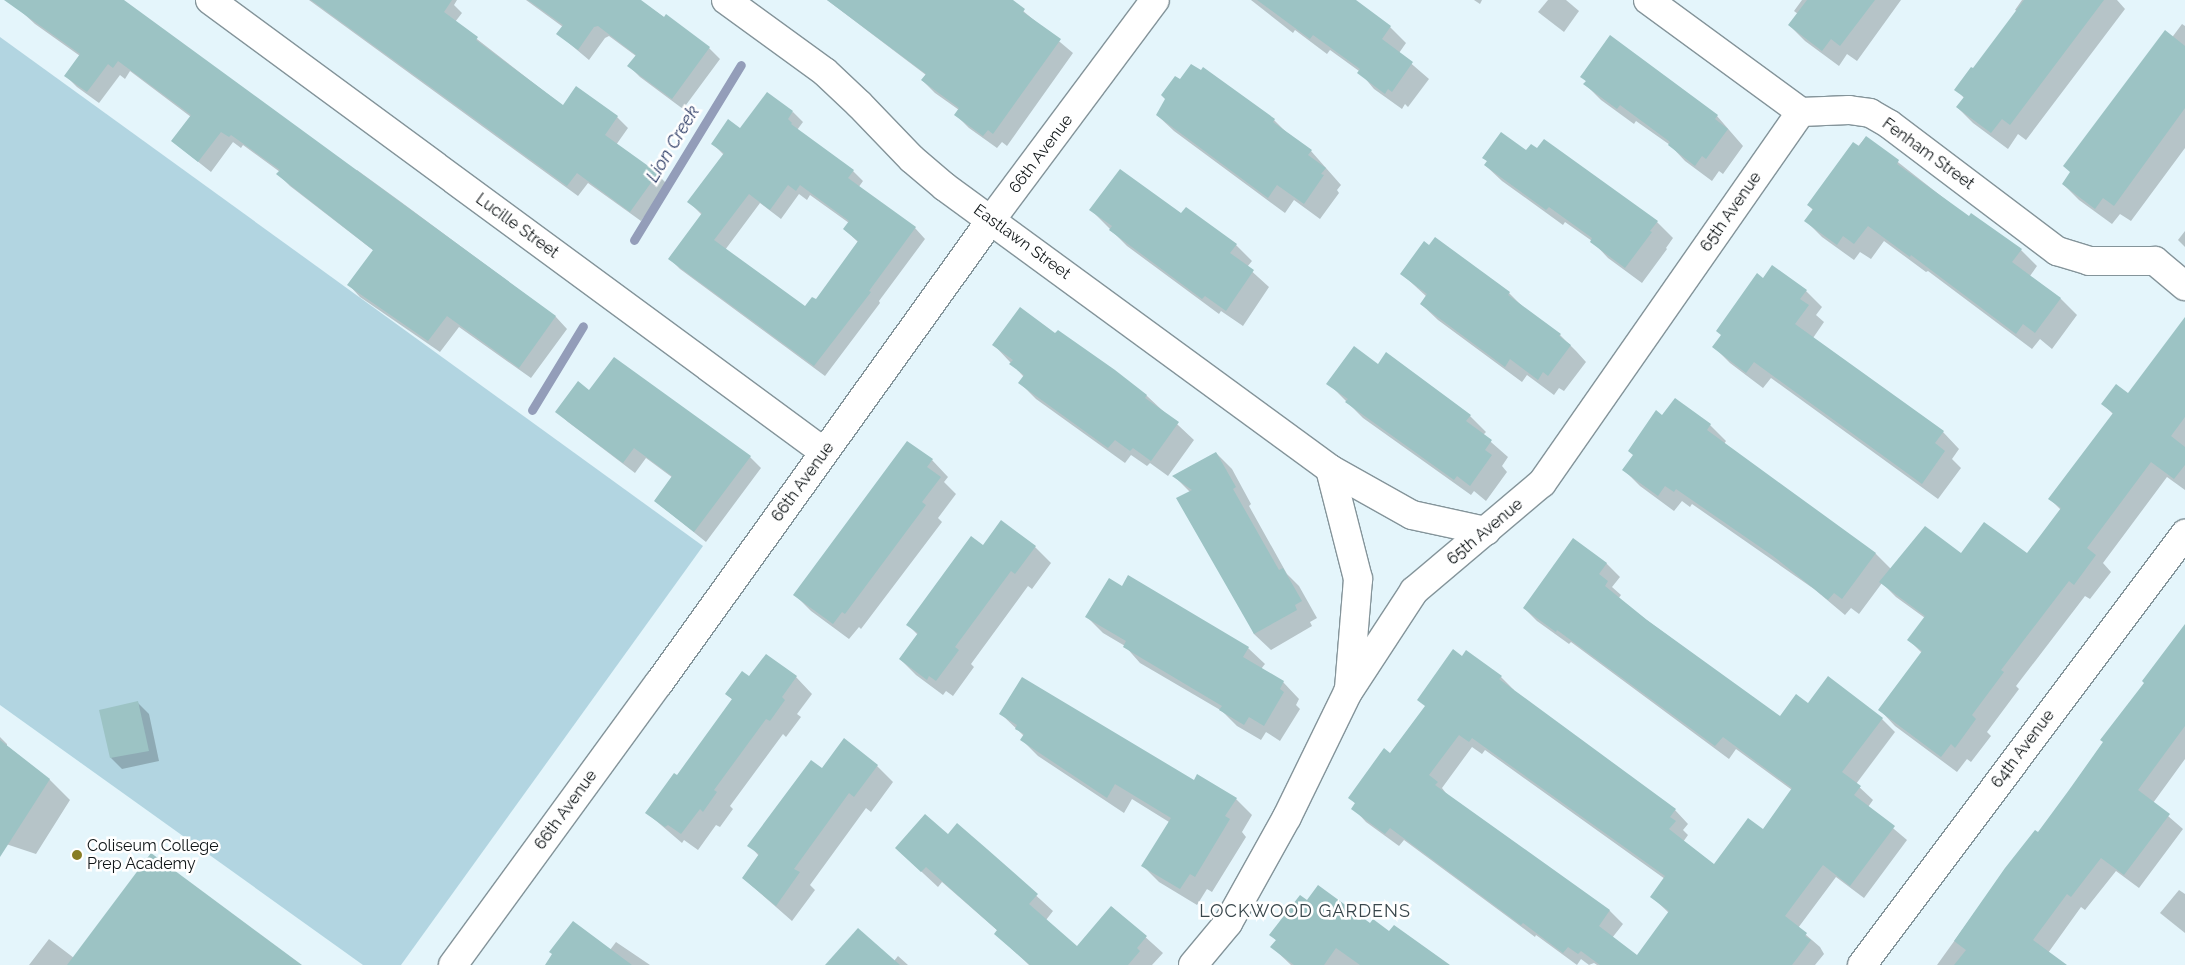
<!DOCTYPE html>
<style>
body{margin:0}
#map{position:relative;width:2185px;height:965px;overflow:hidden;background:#e4f5fb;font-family:Raleway,sans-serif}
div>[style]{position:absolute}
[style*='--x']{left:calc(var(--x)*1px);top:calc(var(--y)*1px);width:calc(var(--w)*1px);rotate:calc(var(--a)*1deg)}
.green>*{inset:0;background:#b2d5e1}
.shadow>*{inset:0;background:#0003}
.stream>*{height:9px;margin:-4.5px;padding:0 4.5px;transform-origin:4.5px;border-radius:4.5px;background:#939db9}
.building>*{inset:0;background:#9cc3c4}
.roads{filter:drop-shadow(1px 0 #84949a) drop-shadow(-1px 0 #84949a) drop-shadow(0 1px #84949a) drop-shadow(0 -1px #84949a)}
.street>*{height:28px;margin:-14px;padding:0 14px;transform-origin:14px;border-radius:14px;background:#fff}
.secondary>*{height:28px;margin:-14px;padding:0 14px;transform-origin:14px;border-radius:14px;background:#fff}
.dots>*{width:14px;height:14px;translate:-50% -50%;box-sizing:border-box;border:2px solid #fff;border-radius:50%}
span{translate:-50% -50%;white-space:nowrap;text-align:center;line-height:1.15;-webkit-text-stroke:5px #fff;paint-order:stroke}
.street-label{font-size:16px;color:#0f1517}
.poi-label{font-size:16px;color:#0f1517}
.left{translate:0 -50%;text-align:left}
.water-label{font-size:18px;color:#35436c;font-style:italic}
.neighbourhood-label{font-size:18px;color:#39474c;letter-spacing:1px}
</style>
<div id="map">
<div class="green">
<div style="clip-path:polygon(0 37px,703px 546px,401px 965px,363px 965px,0 705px)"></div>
</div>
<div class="shadow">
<div style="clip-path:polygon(33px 0,122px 0,355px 173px,357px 170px,401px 202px,556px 317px,567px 329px,531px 378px,459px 327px,440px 352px,360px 297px,349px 285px,374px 251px,290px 186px,278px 174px,280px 172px,243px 145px,241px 148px,233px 142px,211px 172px,172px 141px,191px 117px,130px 71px,125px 79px,120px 75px,99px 103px,77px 87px,66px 76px,80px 56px,35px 24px,23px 13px)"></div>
<div style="clip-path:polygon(309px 0,457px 0,454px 5px,462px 13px,455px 22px,563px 106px,577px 88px,617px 117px,628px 128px,616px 145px,657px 174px,668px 185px,641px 221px,588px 183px,578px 196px)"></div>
<div style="clip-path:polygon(526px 0,639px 0,709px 48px,720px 59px,683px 109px,640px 77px,629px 66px,636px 56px,609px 36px,605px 38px,589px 60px,558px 34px,563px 27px)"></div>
<div style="clip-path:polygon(827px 0,1010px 0,1073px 53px,1007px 146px,1002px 142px,997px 148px,969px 128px,956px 115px,959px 110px,935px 93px,922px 80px,926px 75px)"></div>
<div style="clip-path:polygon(1251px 0,1352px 0,1390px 27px,1406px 43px,1399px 53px,1429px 79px,1408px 107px,1405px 104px,1402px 109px,1374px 89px,1359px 71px,1330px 50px,1327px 54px,1295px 30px,1293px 33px)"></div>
<div style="clip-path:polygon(1474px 0,1482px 0,1480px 4px)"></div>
<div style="clip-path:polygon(1548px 0,1566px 0,1579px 11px,1564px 32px,1538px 12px)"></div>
<div style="clip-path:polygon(1802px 0,1901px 0,1857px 61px,1847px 54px,1839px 66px,1805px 41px,1789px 25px,1798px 14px,1794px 11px)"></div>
<div style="clip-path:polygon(2022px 0,2117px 0,2125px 9px,2026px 140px,2018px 134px,2008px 149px,1973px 123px,1957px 107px,1964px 98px,1956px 89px,1973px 70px,2017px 11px,2015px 10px)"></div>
<div style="clip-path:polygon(2182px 24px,2185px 26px,2185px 148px,2131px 221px,2120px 214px,2112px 224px,2079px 200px,2063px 184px)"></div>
<div style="clip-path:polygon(1204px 69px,1274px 120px,1290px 136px,1311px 151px,1341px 185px,1337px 190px,1339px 193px,1320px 219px,1294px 200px,1285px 213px,1174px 131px,1157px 115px,1180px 81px)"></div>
<div style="clip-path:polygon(1581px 76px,1717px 116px,1743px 146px,1723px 174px,1719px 171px,1712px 181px,1685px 161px,1670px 145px,1636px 121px,1634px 124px,1601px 100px,1585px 84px,1587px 82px)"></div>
<div style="clip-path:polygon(evenodd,793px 112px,803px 122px,797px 130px,853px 171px,863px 181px,858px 188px,915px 228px,925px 239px,879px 301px,880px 303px,825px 376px,680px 269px,670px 259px,702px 215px,689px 202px,724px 155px,712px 143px,740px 130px,793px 112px,799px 194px,807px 200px,810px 195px,849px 223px,844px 229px,858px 242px,816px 301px,805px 308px,725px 250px,760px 203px,781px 219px,799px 194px)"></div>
<div style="clip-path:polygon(1866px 137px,1969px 218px,1972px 215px,2021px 250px,2037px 266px,2030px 276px,2061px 299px,2077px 315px,2052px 349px,2040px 339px,2032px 349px,1928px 271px,1926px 272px,1884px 241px,1871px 259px,1860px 252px,1854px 260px,1822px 237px,1806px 221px,1813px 210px,1808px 205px)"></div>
<div style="clip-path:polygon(1526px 152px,1657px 222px,1673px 238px,1666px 248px,1667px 249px,1642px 283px,1608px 258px,1592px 241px,1565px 222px,1563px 225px,1502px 181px,1485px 165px,1488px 162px,1484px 158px)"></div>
<div style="clip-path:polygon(1091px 210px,1181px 215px,1236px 245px,1252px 261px,1247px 267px,1269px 287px,1243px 326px,1221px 311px,1219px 314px,1127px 246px)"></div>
<div style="clip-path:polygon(2185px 231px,2185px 247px,2178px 240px)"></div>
<div style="clip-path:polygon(1430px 246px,1509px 293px,1525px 309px,1560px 335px,1576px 351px,1586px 362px,1564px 391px,1559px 388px,1554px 395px,1527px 375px,1522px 382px,1438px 320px,1421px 304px,1427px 297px,1402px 274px)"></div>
<div style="clip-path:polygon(1763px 280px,1806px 291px,1822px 307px,1816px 315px,1824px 322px,1813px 338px,1943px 432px,1959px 449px,1952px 459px,1961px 468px,1938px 499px,1771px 378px,1763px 388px,1730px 363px,1714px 347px)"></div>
<div style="clip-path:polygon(2185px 322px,2185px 490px,2167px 477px,2103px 563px,2111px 572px,2090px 599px,2085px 596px,2016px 686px,2019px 689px,1987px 732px,1991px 736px,1971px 762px,1967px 759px,1957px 772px,1895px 726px,1880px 710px,1922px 653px,1909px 640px,1925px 618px,1896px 597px,1882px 583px,1859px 614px,1851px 608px,1845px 615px,1814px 589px,1692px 504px,1690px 507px,1682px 501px,1674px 511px,1640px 486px,1624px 470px,1663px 417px,1710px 425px,1726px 441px,1724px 444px,1876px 554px,1891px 569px,1961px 555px,2027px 555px,2061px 510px,2050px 499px,2114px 415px,2103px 404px,2128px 395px)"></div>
<div style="clip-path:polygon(1056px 335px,1114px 371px,1147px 396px,1194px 440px,1168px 476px,1150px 463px,1147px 466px,1131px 455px,1125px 463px,1036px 399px,1020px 383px,1024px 377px,994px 345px)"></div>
<div style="clip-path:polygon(614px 358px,750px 457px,761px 468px,706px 542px,655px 501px,673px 478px,646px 458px,635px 473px,568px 422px,557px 412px,590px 391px)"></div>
<div style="clip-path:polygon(1378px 366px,1470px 416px,1486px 432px,1483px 435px,1508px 457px,1502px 466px,1507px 472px,1486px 501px,1474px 491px,1471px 495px,1363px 418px,1328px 383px)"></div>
<div style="clip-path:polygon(1216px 453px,1232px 469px,1251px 504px,1249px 506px,1287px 574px,1299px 586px,1317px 618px,1310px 622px,1312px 626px,1271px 650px,1254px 634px,1191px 493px,1174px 476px)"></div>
<div style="clip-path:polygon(932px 460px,948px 477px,944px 482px,956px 494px,938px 518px,942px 522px,861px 629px,859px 627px,849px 639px,811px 611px,795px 595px)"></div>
<div style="clip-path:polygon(983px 547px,1035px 547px,1051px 563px,1032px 589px,1028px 586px,971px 664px,974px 667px,953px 696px,946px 691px,943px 695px,916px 675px,900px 659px,918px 635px,908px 625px)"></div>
<div style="clip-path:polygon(evenodd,1606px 563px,1620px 577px,1612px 587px,1621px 595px,1618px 599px,1780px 718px,1808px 705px,1882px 719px,1895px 732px,1856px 784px,1873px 800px,1868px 807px,1907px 840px,1864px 898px,1836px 877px,1798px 928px,1820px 947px,1824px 954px,1815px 965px,1597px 965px,1594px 963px,1589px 965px,1581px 959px,1577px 965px,1536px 935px,1535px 937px,1404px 840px,1399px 846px,1366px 822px,1353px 808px,1356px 804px,1350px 798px,1390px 754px,1462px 658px,1501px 677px,1514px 690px,1513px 691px,1675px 810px,1688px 824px,1683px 830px,1688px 835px,1683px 842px,1714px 866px,1763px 830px,1792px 790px,1736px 749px,1729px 759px,1571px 642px,1569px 644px,1537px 621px,1524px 608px,1606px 563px,1472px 747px,1482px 754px,1485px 750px,1665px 879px,1652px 897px,1669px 913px,1637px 957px,1612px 938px,1623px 924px,1610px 911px,1449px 797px,1442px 788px,1472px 747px)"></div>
<div style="clip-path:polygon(1122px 587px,1248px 648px,1265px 664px,1261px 669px,1283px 682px,1299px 699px,1296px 705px,1300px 709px,1280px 741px,1266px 732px,1261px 740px,1237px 726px,1222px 711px,1140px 663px,1125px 646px,1103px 633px,1087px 617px)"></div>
<div style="clip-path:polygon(2185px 626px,2185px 759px,2153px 803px,2183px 829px,2139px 888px,2116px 871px,2085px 910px,2081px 907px,2048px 953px,2060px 965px,1937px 965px,2006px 869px,2038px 834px,2070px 790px)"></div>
<div style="clip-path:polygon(766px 655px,796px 677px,812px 694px,797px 714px,801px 717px,786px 737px,783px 734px,730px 806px,733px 809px,720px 827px,716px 825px,698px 850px,684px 840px,682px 843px,647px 813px,677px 777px,733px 700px,726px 694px,750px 678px)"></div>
<div style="clip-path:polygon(138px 703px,149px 714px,159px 761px,122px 769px,111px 758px)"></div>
<div style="clip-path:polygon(1001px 714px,1194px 782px,1236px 799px,1252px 815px,1242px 832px,1246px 837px,1212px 892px,1207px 889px,1197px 905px,1159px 882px,1143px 866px,1169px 822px,1132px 799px,1124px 813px,1038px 756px,1022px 740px,1024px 736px)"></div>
<div style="clip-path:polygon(0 737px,7px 744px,7px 746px,50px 780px,70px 800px,36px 854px,0 842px)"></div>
<div style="clip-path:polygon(877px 766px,893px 782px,871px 812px,866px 808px,810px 885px,815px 890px,792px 921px,743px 878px,759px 856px,749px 845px,823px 770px)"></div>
<div style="clip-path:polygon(948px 836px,986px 850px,1053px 911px,1046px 920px,1077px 948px,1112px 907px,1163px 953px,1152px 965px,1029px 965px,996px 934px,998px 931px,942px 882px,938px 887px,896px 848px)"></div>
<div style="clip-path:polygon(2179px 890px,2185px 894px,2185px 933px,2160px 913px)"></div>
<div style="clip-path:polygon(1307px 902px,1371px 925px,1446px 965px,1291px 965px,1272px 947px,1277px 941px,1271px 935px)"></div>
<div style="clip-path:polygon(49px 939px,74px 958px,300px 965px,29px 965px)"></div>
<div style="clip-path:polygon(616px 942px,650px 965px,555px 965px,610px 950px)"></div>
<div style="clip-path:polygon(898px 956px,908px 965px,838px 965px,894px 961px)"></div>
</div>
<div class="stream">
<div style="--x:634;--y:240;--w:205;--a:-58.6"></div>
<div style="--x:532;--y:410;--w:98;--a:-58.7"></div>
</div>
<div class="building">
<div style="clip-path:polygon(4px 0,124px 0,556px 316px,519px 368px,447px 316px,428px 341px,347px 285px,373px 250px,276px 174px,280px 170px,231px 135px,229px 137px,221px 132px,198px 162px,171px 141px,191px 115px,118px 61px,113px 68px,108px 64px,87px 92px,64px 76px,80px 54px)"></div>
<div style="clip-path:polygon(311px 0,452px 0,444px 12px,478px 37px,476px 40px,563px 105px,576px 86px,618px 116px,605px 135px,658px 173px,630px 212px,577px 173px,567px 186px)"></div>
<div style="clip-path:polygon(528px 0,641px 0,664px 17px,666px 14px,710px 47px,672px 99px,627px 66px,636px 55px,598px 26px,594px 27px,578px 50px,556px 34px,563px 25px)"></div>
<div style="clip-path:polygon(827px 0,1013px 0,1025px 9px,1023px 12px,1061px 39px,993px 134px,988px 130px,983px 136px,954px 115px,959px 108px,921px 80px,926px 74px)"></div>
<div style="clip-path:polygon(1257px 0,1356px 0,1391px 26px,1382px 39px,1413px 62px,1392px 92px,1388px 89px,1385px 94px,1357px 73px,1360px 69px,1313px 35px,1310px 39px)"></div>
<div style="clip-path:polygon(1807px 0,1875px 0,1840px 46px,1831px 39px,1822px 51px,1788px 25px)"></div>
<div style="clip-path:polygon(2024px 0,2104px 0,2010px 125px,2002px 119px,1991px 133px,1956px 107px,1964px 97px,1954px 90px,1971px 67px,1973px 68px)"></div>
<div style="clip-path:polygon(2165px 30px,2185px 46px,2185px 108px,2114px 206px,2103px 198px,2095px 209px,2062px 184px,2070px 172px,2063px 166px)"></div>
<div style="clip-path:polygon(1610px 35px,1718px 115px,1715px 119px,1728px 129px,1706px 159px,1702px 156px,1695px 166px,1668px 145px,1670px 142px,1620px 105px,1617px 109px,1583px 84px,1586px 81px,1580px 77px)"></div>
<div style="clip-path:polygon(1191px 64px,1201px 70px,1203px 67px,1275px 119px,1273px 122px,1312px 150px,1308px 155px,1326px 168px,1321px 174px,1324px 175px,1304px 204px,1277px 185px,1268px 198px,1156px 115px,1165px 99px,1161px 95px,1175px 76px,1180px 79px)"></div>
<div style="clip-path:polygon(evenodd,767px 92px,793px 111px,788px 119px,792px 123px,791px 124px,854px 170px,848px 178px,916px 227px,869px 291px,871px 292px,814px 366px,668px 259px,702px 213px,687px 202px,724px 153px,711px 144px,728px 119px,740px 128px,767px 92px,788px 185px,796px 191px,800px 185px,849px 221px,843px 229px,858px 241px,816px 299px,812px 297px,805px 306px,714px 240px,749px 194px,770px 210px,788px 185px)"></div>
<div style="clip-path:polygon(1501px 132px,1526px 150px,1531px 144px,1537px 148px,1544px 139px,1658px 221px,1650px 231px,1652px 232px,1625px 268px,1590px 242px,1592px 238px,1549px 207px,1546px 210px,1484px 165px,1487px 161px,1482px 158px)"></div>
<div style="clip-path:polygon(1866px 136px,1899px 160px,1897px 164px,1969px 216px,1971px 213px,2022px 249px,2012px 262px,2061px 298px,2035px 333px,2023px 324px,2016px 334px,1911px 255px,1910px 257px,1868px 226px,1854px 244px,1843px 236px,1837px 245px,1804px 221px,1813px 209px,1807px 205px,1853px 142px,1859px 146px)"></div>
<div style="clip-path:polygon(1120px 169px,1181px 213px,1186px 207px,1237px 244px,1230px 253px,1254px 270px,1226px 311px,1205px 296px,1202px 299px,1109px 230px,1112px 226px,1089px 210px)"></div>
<div style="clip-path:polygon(1435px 237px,1510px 292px,1508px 295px,1561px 334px,1559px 336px,1571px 345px,1548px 376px,1543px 372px,1538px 380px,1510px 359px,1505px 367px,1420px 304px,1427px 294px,1400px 274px,1424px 241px,1429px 245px)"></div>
<div style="clip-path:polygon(1772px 265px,1807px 290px,1800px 299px,1809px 305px,1795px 324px,1944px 431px,1935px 443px,1945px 451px,1922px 484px,1754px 362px,1746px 373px,1712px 347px,1721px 335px,1716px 331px,1757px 273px,1763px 278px)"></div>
<div style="clip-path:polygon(1020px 307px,1055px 333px,1058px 330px,1115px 370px,1147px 395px,1145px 398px,1179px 422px,1151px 461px,1133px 448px,1130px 451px,1115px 440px,1108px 448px,1018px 383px,1024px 375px,1009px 364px,1013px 360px,992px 345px)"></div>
<div style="clip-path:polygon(2185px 317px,2185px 417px,2171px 436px,2185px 447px,2185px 465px,2174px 479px,2151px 462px,2087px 548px,2096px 555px,2074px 585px,2069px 581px,2001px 670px,2004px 672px,1972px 715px,1976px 719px,1955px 748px,1951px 744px,1941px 757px,1878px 710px,1922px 651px,1907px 640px,1925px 616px,1879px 582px,1925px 526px,1961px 553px,1984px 522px,2027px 553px,2061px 508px,2048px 499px,2113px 413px,2101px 404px,2116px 384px,2128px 393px)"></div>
<div style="clip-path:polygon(1354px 346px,1378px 364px,1386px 352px,1471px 415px,1466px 421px,1492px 440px,1485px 450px,1492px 455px,1470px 486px,1457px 476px,1454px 480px,1345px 402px,1348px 399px,1326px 384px)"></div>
<div style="clip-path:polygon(614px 357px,751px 456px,694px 532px,654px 501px,672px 476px,634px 448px,623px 463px,555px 412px,578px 381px,589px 390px)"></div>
<div style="clip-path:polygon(1675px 398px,1711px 424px,1707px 430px,1876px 553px,1842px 599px,1834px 593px,1828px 600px,1773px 556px,1676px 489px,1674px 492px,1665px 486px,1658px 496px,1622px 470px,1633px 455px,1628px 451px,1656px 410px,1662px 415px)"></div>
<div style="clip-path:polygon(907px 441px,933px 459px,927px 467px,941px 477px,922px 502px,926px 505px,845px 614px,842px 612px,833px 624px,793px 595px)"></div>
<div style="clip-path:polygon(1216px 452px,1236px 487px,1233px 489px,1279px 570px,1283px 568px,1302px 601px,1295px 605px,1297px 610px,1254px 634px,1176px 498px,1192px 490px,1172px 476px)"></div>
<div style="clip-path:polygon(1001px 520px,1036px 546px,1015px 574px,1011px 571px,955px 647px,959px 650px,936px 681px,929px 676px,927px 680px,899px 659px,918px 633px,906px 625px,971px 536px,983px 545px)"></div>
<div style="clip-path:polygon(evenodd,1573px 538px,1607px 563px,1599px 574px,1608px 581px,1605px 586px,1647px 620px,1780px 716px,1796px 694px,1808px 703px,1828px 676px,1883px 718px,1842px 772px,1861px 786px,1854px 795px,1895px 826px,1850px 886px,1823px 865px,1785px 916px,1807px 933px,1805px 936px,1811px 940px,1792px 965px,1600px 965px,1581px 951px,1578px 954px,1568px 947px,1563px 953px,1523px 923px,1521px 925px,1390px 828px,1385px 834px,1351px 809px,1355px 803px,1348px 798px,1384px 748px,1390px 753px,1425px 706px,1417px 700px,1453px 649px,1462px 656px,1466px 650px,1502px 676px,1499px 679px,1676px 809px,1670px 817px,1676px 821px,1669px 829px,1714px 864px,1748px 818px,1763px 829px,1792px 788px,1723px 737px,1715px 746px,1557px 630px,1556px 632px,1523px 608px,1573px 538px,1459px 735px,1469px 742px,1472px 738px,1665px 876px,1650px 897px,1669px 911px,1637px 955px,1599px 926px,1610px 910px,1435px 785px,1438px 782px,1429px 775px,1459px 735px)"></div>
<div style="clip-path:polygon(1128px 575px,1249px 647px,1243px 657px,1284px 681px,1280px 689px,1284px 692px,1264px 726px,1249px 717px,1244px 725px,1219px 710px,1222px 706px,1123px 647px,1126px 641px,1085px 617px,1109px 578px,1122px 586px)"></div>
<div style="clip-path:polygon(2185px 624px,2185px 726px,2138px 790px,2170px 814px,2124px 875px,2101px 858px,2071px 897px,2067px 894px,2033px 940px,2067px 965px,1954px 965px,1966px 950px,1954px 941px,2005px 868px,2035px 830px,2038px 832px,2069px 790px,2103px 742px,2100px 740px,2144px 683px,2142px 681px)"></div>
<div style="clip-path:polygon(766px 654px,797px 676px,782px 697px,785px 700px,770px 721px,766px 719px,714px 790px,717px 792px,703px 812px,700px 809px,681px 834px,668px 825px,665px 827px,645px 813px,674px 773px,677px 775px,732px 699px,725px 694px,742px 671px,749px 676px)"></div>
<div style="clip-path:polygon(1022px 677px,1194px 780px,1197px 774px,1237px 798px,1225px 816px,1230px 819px,1195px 877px,1190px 874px,1180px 889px,1141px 866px,1171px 818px,1115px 784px,1107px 798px,1020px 740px,1024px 734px,1015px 729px,1017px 725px,999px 714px)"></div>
<div style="clip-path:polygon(138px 701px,149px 751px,110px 758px,99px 710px)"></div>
<div style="clip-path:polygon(844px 738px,878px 765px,854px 797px,849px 793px,794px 869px,800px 872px,776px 906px,742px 878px,759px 854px,747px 846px,811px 760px,822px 768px)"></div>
<div style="clip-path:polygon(0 740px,50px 779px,0 857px)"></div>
<div style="clip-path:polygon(925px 814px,948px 834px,957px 823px,987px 849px,1038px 894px,1029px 904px,1077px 946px,1111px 906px,1147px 936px,1137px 948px,1140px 951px,1128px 965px,1030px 965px,994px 934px,997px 930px,926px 867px,921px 872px,895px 848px)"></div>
<div style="clip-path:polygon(151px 853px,302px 965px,67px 965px)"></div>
<div style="clip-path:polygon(1318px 885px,1370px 923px,1373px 919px,1389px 931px,1394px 925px,1450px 965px,1360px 965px,1336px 948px,1324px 965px,1294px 965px,1270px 947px,1276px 940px,1269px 935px,1300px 895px,1307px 900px)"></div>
<div style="clip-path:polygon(573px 921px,632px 965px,545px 965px,552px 954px,549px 952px)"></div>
<div style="clip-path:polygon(858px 928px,900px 965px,825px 965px)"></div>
</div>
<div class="roads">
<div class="street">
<div style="--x:210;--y:0;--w:762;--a:36.36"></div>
<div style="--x:726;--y:0;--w:122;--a:36"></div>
<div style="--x:825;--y:72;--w:47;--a:43.3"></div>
<div style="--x:859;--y:104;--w:76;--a:46.1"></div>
<div style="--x:912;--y:159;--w:43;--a:40.3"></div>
<div style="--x:945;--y:187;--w:477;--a:36.2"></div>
<div style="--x:1330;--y:469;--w:94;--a:29.3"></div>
<div style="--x:1412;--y:515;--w:76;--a:12.2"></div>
<div style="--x:1648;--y:0;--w:190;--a:36.2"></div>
<div style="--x:1801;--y:112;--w:48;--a:-2.4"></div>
<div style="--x:1849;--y:110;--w:21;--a:8"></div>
<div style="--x:1870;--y:113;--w:22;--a:30"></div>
<div style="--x:1889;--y:124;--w:211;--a:37.1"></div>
<div style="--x:2057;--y:251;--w:34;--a:17"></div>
<div style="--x:2089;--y:261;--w:66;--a:0"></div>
<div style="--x:2155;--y:261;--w:39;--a:40"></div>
<div style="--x:1330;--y:469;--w:114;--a:75.7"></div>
<div style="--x:1358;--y:579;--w:110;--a:94.7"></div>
<div style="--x:1193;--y:965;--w:55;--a:-50.2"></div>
<div style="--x:1228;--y:923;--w:121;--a:-60.9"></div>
<div style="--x:1287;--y:817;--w:139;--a:-64"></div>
<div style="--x:1348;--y:692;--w:121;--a:-56.8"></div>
<div style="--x:1414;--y:591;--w:167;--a:-40.2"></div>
<div style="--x:1542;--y:483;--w:452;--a:-55.1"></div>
<div style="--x:1862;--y:965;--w:539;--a:-53.15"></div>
</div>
<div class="secondary">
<div style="--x:453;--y:965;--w:349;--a:-53.9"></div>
<div style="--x:659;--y:683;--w:570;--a:-54.36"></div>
<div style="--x:991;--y:220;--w:274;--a:-53.3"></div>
</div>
</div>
<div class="dots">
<div style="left:77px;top:855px;background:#887d24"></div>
</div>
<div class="street-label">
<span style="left:1041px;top:154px;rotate:-53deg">66th Avenue</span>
<span style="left:1928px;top:154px;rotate:36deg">Fenham Street</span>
<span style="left:1731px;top:212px;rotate:-55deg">65th Avenue</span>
<span style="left:517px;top:226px;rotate:36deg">Lucille Street</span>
<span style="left:1022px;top:242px;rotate:36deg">Eastlawn Street</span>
<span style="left:803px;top:482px;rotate:-54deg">66th Avenue</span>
<span style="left:1485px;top:532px;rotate:-40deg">65th Avenue</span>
<span style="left:2023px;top:749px;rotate:-53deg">64th Avenue</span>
<span style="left:566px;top:810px;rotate:-54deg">66th Avenue</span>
</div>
<div class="poi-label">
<span class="left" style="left:87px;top:855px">Coliseum College<br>Prep Academy</span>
</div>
<div class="water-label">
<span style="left:673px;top:144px;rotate:-59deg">Lion Creek</span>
</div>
<div class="neighbourhood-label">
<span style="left:1305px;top:911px">LOCKWOOD GARDENS</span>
</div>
</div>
